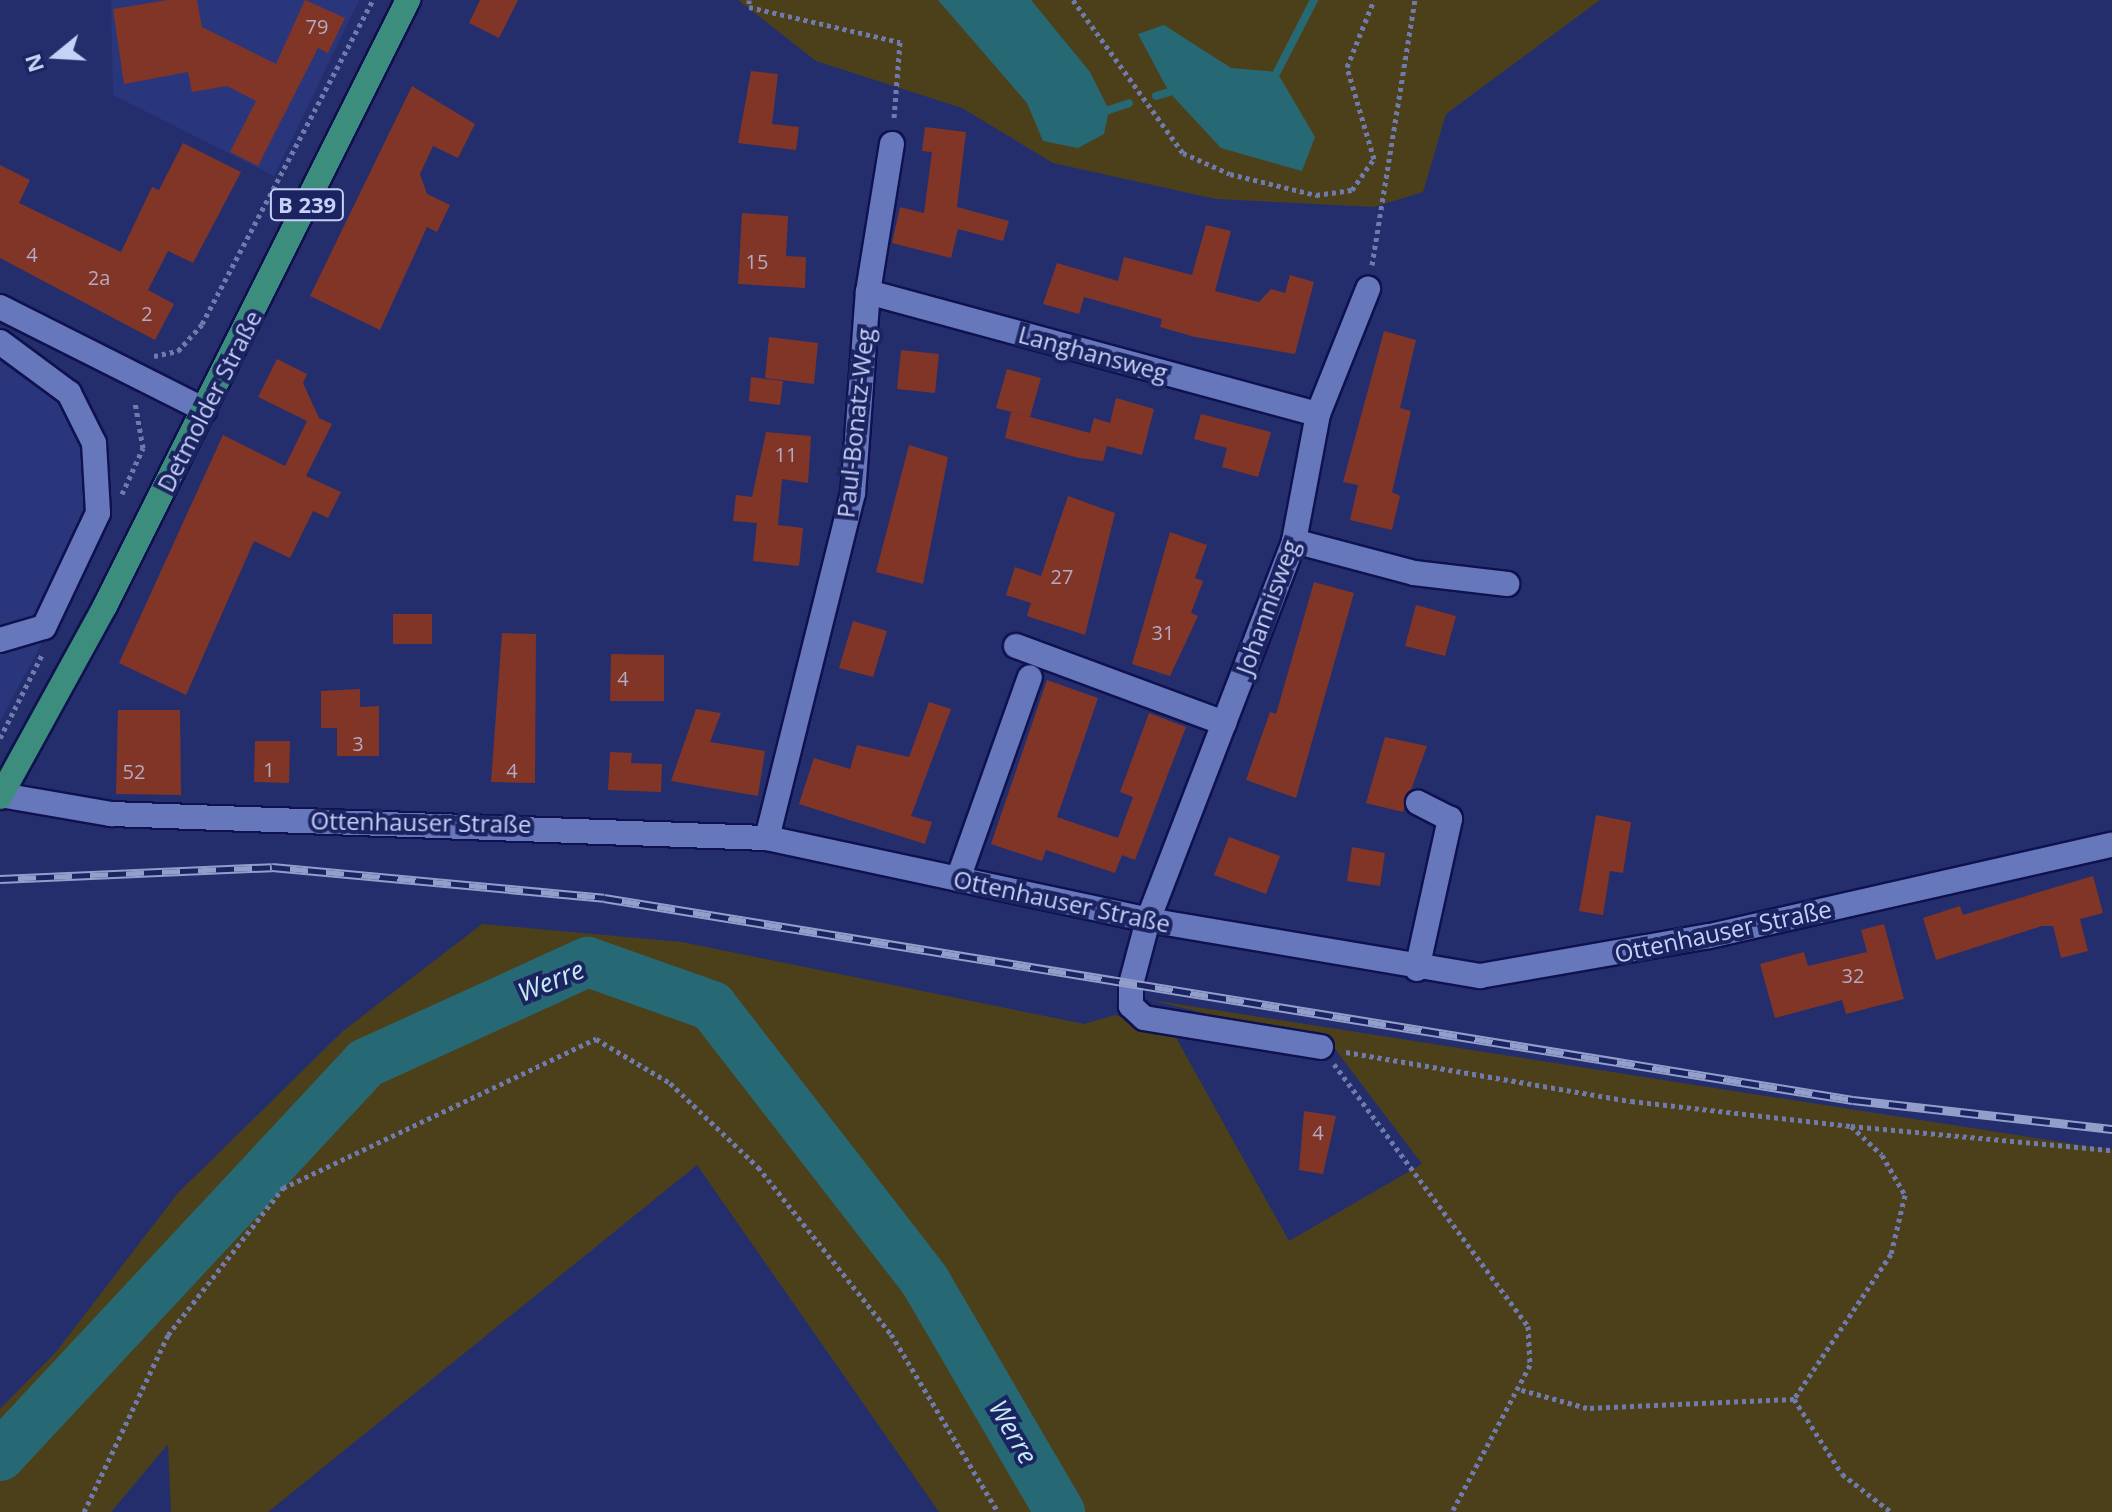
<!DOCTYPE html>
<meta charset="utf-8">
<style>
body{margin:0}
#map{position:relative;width:2112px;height:1512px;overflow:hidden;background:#242e6c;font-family:"Open Sans",sans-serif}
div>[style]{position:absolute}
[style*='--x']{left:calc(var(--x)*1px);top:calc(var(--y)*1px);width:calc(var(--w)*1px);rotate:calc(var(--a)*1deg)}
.built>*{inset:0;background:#2a367b}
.green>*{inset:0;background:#4c401a}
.water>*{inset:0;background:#276875}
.stream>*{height:8px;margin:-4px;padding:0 4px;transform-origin:4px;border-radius:4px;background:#276875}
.river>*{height:50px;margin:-25px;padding:0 25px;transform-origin:25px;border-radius:25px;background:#276875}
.building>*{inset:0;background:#803527}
.path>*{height:5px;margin-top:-2.5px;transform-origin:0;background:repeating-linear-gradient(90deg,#707bad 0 4px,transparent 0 8px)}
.roads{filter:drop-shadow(2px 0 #0f124e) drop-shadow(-2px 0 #0f124e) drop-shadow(0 2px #0f124e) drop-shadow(0 -2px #0f124e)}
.minor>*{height:24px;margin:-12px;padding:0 12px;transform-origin:12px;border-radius:12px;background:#6777bc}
.major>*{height:24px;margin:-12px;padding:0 12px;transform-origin:12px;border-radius:12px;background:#3d8d7e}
.rail>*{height:9px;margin-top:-4.5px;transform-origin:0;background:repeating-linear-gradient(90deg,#1b2360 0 18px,#939ecb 0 36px);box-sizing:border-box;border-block:2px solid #939ecb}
span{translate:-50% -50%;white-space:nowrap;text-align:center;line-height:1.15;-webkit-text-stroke:8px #1b2360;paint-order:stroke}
.number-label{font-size:20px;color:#b4aac2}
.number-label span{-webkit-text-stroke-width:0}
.shield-label span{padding:2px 6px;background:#1b2360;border:2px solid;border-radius:6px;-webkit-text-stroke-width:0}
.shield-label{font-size:22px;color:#c5d1f6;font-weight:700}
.street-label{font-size:24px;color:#c5d1f6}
.water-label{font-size:26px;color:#c7ecf4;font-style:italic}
.north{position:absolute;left:16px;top:16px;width:80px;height:80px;-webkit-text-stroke:6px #1b2360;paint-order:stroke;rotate:252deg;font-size:22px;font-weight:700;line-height:32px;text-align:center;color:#c5d1f6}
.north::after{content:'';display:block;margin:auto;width:28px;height:36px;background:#c5d1f6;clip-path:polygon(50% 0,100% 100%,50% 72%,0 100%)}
</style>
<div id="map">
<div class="built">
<div style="clip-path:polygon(111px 0,359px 0,274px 176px,113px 95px)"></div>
<div style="clip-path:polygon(0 338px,60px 367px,92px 416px,103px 530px,0 721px)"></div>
</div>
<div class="green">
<div style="clip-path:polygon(738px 0,1600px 0,1446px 114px,1423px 192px,1374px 207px,1216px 199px,1053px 163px,962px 108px,816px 61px)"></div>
<div style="clip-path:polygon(482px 924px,682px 942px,1084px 1024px,1115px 1015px,1174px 1034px,1289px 1241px,1422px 1164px,1332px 1045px,1151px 1000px,2112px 1150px,2112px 1512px,939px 1512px,697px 1165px,268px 1512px,171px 1512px,168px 1444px,111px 1512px,0 1512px,0 1409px,56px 1352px,178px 1193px,343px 1031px)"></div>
</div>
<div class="water">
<div style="clip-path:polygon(938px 0,1031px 0,1090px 72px,1109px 110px,1104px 134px,1078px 148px,1043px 141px,1027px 103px)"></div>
<div style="clip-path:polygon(1164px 25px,1231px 68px,1277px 72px,1315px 137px,1302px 171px,1221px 148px,1169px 92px,1138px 34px)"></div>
</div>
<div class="stream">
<div style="--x:1277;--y:72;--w:81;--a:-62.8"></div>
<div style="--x:1156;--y:96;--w:14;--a:-17"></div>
<div style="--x:1109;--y:110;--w:21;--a:-19"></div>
</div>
<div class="river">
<div style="--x:0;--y:1456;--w:537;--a:-47.04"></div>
<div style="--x:366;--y:1063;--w:244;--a:-24.5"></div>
<div style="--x:588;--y:962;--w:132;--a:19.5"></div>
<div style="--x:712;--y:1006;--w:348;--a:52.2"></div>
<div style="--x:925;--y:1281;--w:268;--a:59.7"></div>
</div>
<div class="building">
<div style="clip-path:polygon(168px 0,197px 0,202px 27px,276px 64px,305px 0,345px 18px,328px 53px,318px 48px,258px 166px,230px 152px,256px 101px,227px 86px,192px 92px,188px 72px,124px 84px,113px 9px)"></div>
<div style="clip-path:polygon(480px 0,518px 0,499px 38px,469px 23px)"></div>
<div style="clip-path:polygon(751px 71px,778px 74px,772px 124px,799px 127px,796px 150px,738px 143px)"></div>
<div style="clip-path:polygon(412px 86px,475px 124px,458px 158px,433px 146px,420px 174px,427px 194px,450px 205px,437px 232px,427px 227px,380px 330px,310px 296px)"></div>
<div style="clip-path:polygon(925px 127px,966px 132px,957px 207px,1009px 221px,1003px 241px,958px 229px,951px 258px,892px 243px,900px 207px,924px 213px,932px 152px,922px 151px)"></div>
<div style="clip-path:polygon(183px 143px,241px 172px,193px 263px,168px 251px,148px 290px,174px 304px,155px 340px,0 258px,0 165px,30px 180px,19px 203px,121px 252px,152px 187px,159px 190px)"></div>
<div style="clip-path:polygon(742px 213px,788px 216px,786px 256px,806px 257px,805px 288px,738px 284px)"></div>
<div style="clip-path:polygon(1206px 225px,1231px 231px,1215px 291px,1259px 302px,1271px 289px,1285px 293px,1290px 275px,1314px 282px,1295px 354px,1195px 337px,1160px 327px,1162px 319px,1084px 297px,1079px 314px,1043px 304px,1057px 263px,1118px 281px,1124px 257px,1192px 275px)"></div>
<div style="clip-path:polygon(1384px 331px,1416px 340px,1400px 408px,1411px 411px,1392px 492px,1400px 496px,1392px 530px,1350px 520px,1358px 485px,1343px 482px)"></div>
<div style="clip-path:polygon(769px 337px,818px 343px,814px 384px,765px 378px)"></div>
<div style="clip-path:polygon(901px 350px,939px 354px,935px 393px,897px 389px)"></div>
<div style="clip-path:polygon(277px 359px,307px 374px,303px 383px,319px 418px,332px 424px,306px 476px,341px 492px,328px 518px,313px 511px,290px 558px,254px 541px,186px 695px,119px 663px,223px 435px,285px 466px,307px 421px,258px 397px)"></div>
<div style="clip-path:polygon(1007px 369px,1041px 378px,1030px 417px,996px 408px)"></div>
<div style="clip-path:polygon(751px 377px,783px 381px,780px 405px,749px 401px)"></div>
<div style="clip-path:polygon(1116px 398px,1154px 409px,1142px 455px,1107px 446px,1103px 461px,1079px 458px,1005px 438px,1011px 412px,1090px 433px,1094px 418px,1110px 423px)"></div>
<div style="clip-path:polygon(1201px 414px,1271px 432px,1258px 477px,1222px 467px,1227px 448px,1194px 439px)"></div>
<div style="clip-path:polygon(766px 432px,811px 436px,808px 483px,782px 479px,778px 525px,803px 528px,799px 566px,753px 561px,757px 523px,733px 521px,736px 495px,752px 497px)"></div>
<div style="clip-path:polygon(909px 445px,948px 457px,923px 584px,876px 572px)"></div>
<div style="clip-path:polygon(1068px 496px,1115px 513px,1085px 635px,1027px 616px,1031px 603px,1006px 595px,1015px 567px,1041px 576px)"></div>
<div style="clip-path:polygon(1170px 532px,1207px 545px,1195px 578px,1203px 581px,1191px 613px,1198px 616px,1170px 676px,1132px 664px)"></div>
<div style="clip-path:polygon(1314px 582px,1354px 593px,1296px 798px,1246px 780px,1270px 712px,1276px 714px)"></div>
<div style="clip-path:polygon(1416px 605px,1456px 616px,1445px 656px,1405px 646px)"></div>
<div style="clip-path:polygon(393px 614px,432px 614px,432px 644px,393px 644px)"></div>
<div style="clip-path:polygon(853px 621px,887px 631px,873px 677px,839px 668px)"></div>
<div style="clip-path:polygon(502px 633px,536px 634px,535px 783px,491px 782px)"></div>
<div style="clip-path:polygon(611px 654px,664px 655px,664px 701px,610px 701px)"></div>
<div style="clip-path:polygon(1047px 680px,1098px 698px,1057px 817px,1118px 838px,1133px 797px,1120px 792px,1149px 713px,1186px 727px,1135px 860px,1122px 855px,1115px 873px,1046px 850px,1042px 861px,991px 844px)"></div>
<div style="clip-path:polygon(360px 689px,360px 707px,379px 706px,379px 756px,337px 756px,337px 728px,321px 728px,321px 691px)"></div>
<div style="clip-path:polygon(929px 702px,951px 709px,911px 816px,932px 822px,925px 844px,799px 804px,814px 758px,850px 769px,857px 745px,909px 757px)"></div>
<div style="clip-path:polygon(696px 709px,721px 713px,710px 742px,765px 751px,758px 796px,671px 781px)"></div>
<div style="clip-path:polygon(118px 710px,180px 710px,181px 795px,116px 794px)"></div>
<div style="clip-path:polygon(1385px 737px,1427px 746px,1403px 812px,1366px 803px)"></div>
<div style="clip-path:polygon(255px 741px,290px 741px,289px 783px,254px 782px)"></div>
<div style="clip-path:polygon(610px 752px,632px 753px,631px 763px,662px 764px,661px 792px,608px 790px)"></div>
<div style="clip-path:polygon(1596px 815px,1631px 822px,1623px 873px,1610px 871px,1603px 915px,1579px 911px)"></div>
<div style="clip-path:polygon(1229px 837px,1280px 856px,1266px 894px,1214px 875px)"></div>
<div style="clip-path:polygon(1352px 847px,1385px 853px,1380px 886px,1347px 881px)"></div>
<div style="clip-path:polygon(2093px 876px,2103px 913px,2080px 919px,2088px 951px,2061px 958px,2053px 926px,2042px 926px,1936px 960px,1923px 918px,1960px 906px,1963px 915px)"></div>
<div style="clip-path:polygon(1884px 924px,1904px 999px,1846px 1014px,1842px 1000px,1775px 1018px,1760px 964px,1804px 952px,1808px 966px,1867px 952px,1861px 930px)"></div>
<div style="clip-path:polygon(1304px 1111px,1336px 1116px,1323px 1174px,1299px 1170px)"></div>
</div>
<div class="path">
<div style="--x:749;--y:0;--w:7;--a:90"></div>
<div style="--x:749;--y:7;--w:155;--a:13.1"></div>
<div style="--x:900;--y:42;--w:77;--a:94.5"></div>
<div style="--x:1073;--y:0;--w:188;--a:54.3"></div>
<div style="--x:1183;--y:153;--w:51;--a:24.1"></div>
<div style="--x:1230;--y:174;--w:89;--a:13.7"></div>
<div style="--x:1316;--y:195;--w:36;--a:-8"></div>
<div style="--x:1352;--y:190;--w:38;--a:-55"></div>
<div style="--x:1374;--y:159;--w:96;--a:-106.4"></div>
<div style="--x:1347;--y:67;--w:72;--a:-68.1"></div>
<div style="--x:1372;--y:265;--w:268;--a:-80.8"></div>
<div style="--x:154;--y:356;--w:25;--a:-12"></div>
<div style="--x:178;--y:351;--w:36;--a:-48"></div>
<div style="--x:202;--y:324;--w:366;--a:-62.2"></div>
<div style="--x:122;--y:494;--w:51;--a:-65.5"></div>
<div style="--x:143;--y:448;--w:47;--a:-99.9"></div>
<div style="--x:0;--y:738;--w:95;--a:-63.2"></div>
<div style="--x:1346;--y:1052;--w:289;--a:9.8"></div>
<div style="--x:1631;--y:1101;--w:221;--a:6.5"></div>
<div style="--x:1851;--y:1126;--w:42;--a:43.1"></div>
<div style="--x:1882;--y:1155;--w:46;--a:60.1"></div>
<div style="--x:1905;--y:1195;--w:61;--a:103.3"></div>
<div style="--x:1891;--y:1254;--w:174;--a:123.8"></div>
<div style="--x:1794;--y:1399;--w:207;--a:177.5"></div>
<div style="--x:1587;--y:1408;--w:72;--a:-164.6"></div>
<div style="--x:1334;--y:1064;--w:326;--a:53.5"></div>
<div style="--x:1528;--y:1326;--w:39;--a:87"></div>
<div style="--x:1530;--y:1365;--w:166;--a:118"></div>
<div style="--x:1851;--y:1126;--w:262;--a:5.3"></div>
<div style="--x:1794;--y:1399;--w:89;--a:57.4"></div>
<div style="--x:1842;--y:1474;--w:62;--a:37.8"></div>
<div style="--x:84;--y:1512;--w:196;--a:-64.6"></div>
<div style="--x:168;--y:1335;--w:187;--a:-52"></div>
<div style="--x:283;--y:1188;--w:347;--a:-25.5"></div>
<div style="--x:596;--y:1039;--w:86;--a:30.7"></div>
<div style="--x:670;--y:1083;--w:122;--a:43.7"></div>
<div style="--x:758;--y:1167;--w:213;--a:51.5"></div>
<div style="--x:891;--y:1334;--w:208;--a:59"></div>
</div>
<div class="roads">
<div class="minor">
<div style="--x:868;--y:292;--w:466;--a:15.2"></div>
<div style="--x:0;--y:307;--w:229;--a:26.7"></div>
<div style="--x:0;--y:342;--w:86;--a:36.5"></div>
<div style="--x:69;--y:393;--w:56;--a:63.4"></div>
<div style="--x:94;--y:443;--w:70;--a:86.7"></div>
<div style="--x:98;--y:513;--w:126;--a:115.3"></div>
<div style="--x:44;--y:627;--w:46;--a:163.5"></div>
<div style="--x:1294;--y:541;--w:124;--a:14.9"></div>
<div style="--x:1414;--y:573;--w:94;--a:6.7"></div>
<div style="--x:1016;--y:646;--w:222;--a:20.3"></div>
<div style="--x:1;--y:795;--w:112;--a:9.8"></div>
<div style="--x:111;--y:814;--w:656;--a:2.1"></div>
<div style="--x:767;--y:838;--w:390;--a:12.1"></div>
<div style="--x:1148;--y:920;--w:337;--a:9.6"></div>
<div style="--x:1480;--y:976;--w:233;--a:-9.9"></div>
<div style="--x:1710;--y:936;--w:412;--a:-12.8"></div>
<div style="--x:767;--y:838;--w:355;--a:-76"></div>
<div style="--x:853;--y:494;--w:203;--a:-85.8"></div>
<div style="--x:868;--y:292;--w:150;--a:-80.8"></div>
<div style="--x:958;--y:879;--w:214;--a:-70.4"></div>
<div style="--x:1417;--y:969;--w:154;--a:-77.6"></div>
<div style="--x:1450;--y:819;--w:36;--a:-153"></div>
<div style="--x:1321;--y:1047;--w:179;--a:-170.7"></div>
<div style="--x:1144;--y:1018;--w:18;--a:-137"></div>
<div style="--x:1131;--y:1006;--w:22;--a:-90"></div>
<div style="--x:1131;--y:984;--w:66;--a:-75.1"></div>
<div style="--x:1148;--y:920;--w:406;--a:-68.9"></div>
<div style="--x:1294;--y:541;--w:129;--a:-79.3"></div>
<div style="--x:1318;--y:414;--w:135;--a:-68.2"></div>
</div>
<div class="major">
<div style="--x:0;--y:797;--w:218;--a:-61.2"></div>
<div style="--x:105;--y:606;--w:678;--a:-63.43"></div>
</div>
</div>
<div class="rail">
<div style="--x:0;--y:879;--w:272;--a:-2.5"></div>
<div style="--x:272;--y:867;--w:333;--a:5.3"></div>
<div style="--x:604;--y:898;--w:1265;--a:9.19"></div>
<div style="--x:1853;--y:1100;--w:261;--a:6.4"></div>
</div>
<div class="number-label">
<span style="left:317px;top:26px">79</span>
<span style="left:32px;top:254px">4</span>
<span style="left:757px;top:261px">15</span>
<span style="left:99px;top:277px">2a</span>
<span style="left:147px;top:313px">2</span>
<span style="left:786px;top:454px">11</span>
<span style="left:1062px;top:576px">27</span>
<span style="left:1163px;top:632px">31</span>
<span style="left:623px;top:678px">4</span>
<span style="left:358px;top:743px">3</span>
<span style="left:269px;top:769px">1</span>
<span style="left:512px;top:770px">4</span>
<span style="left:134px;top:771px">52</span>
<span style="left:1853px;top:975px">32</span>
<span style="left:1318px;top:1132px">4</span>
</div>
<div class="shield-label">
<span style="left:307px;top:205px">B 239</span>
</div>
<div class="street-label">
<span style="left:1093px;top:353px;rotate:15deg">Langhansweg</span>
<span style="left:209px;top:401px;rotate:-63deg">Detmolder Straße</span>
<span style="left:855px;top:423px;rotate:-84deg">Paul-Bonatz-Weg</span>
<span style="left:1267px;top:607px;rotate:-70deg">Johannisweg</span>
<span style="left:421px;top:822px;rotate:1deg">Ottenhauser Straße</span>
<span style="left:1062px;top:901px;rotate:12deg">Ottenhauser Straße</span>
<span style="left:1723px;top:931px;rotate:-12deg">Ottenhauser Straße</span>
</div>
<div class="water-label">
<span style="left:551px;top:981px;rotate:-22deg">Werre</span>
<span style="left:1013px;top:1432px;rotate:60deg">Werre</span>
</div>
<div class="north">N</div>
</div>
